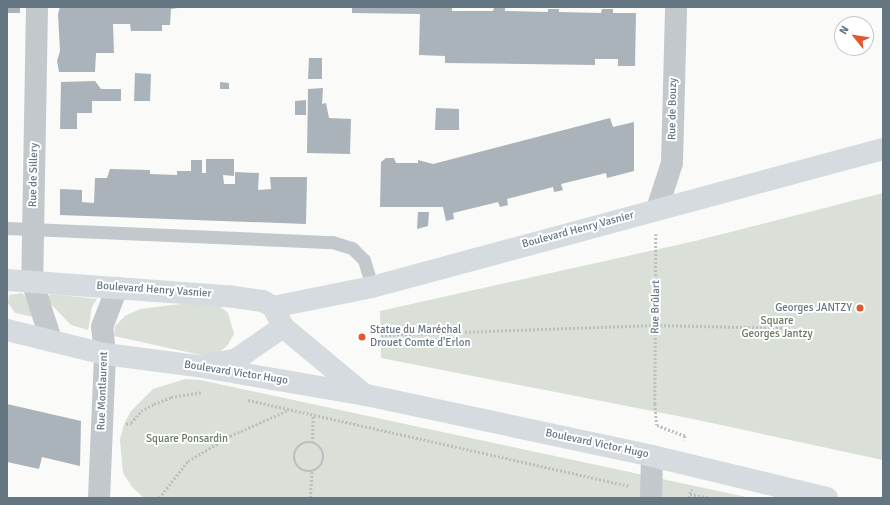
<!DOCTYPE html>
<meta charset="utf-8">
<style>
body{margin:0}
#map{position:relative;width:890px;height:505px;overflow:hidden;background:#fafaf8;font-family:Signika,sans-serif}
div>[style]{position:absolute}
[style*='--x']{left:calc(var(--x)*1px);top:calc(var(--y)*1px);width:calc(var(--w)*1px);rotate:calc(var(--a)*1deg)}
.green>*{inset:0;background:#dadfd7}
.building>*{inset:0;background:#aab3b9}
.path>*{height:2.5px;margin-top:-1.25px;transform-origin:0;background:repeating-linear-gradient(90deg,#bbbfc2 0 2px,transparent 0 4px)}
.path>.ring{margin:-1.25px;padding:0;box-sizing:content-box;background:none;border:2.5px solid #bbbfc2;border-radius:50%}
.lane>*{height:13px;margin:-6.5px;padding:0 6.5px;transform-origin:6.5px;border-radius:6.5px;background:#c3c8cc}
.street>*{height:22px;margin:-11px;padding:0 11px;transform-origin:11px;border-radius:11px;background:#c3c8cc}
.secondary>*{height:22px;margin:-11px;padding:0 11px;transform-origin:11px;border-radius:11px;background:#d6dbdf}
.dots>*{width:11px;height:11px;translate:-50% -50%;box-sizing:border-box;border:2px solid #fff;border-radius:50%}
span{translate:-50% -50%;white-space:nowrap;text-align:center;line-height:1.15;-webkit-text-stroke:4px #fff;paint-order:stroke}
.street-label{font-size:11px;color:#657683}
.poi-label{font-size:11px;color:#657683}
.right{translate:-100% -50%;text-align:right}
.left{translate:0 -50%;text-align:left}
.park-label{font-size:11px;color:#687a64}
.frame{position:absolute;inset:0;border:8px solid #657683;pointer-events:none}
.north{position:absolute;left:834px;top:16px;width:40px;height:40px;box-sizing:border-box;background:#fff;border:1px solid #c1c8cd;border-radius:50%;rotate:300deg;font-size:11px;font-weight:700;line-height:16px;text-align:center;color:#657683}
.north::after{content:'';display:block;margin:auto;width:14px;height:18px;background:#e4572e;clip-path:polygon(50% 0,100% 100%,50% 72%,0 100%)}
</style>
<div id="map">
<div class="green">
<div style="clip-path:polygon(883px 193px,883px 460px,693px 419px,381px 358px,380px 311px,695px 241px)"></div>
<div style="clip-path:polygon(22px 293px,25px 296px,34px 317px,15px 313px,8px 303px,9px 295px)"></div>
<div style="clip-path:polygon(51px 294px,97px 299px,92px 307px,88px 330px,71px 325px,45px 298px)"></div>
<div style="clip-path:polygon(189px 303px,216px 303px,228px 313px,234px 334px,227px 346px,218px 353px,205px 356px,114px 336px,115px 326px,125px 316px,140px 309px)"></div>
<div style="clip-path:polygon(185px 379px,200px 380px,751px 498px,144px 498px,132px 487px,123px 473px,120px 440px,124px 424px,131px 411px,153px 389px)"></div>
</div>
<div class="building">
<div style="clip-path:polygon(7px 7px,20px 7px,20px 13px,7px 13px)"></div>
<div style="clip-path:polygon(60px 7px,185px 7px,171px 9px,170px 25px,162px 25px,162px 31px,131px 31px,130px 24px,113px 24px,114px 53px,96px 53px,95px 72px,59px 72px,57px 61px,60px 51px,58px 14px)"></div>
<div style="clip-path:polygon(352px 7px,452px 7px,452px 11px,493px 11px,494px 8px,505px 8px,505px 11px,548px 12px,548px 9px,559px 9px,559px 12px,601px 13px,602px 9px,613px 9px,613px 13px,636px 13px,635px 66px,618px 66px,618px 59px,595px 59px,595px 65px,445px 63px,445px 56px,419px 55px,420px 14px,352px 13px)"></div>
<div style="clip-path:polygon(309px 58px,322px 58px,322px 79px,308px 79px)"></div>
<div style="clip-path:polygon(135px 73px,151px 74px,150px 101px,134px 101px)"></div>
<div style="clip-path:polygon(95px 81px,101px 89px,121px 89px,121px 101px,92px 101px,92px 113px,77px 113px,77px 129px,60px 129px,61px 82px)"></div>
<div style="clip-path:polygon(220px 82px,229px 83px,229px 89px,220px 89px)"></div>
<div style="clip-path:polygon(323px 88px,322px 104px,326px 103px,329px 118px,351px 119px,350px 154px,307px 153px,308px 89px)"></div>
<div style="clip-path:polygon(306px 100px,306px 115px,295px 115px,295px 101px)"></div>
<div style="clip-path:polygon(436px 108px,459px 109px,459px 130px,435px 130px)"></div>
<div style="clip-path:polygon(610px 118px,613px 127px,634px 122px,634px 171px,607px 178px,606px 173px,561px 184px,563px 190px,559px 191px,554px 192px,553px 187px,507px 199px,508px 205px,500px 207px,498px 202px,453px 213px,454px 219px,446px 221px,443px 207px,380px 207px,381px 162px,386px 158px,394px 158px,396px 163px,418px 163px,418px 160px,433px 164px)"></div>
<div style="clip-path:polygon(206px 159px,234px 159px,234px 176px,223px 175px,224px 184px,235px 184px,235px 172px,259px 173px,258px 190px,271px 189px,270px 177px,307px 177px,306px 224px,60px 215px,60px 189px,82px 190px,82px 202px,94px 203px,95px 178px,107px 178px,110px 169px,150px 170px,150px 174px,177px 175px,177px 171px,191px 171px,191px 160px,202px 160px,202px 173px,206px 173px)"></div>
<div style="clip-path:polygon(418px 212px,429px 212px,428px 226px,417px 229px)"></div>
<div style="clip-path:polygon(7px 404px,81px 421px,80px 466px,42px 457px,39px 469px,7px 462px)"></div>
</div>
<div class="path">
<div style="--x:656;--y:234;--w:170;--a:90.3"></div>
<div style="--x:655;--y:404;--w:21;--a:85"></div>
<div style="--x:657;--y:425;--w:30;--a:21"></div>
<div style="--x:685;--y:436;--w:4;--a:90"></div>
<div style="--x:381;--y:335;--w:275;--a:-2.1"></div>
<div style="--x:656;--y:325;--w:129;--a:1.3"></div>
<div style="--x:248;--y:400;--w:391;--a:12.7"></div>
<div style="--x:126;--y:424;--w:5;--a:-11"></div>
<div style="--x:131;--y:423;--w:16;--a:-50"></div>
<div style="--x:141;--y:411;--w:15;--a:-28"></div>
<div style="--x:154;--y:404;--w:18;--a:-22"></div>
<div style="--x:171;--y:397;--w:31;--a:-9"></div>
<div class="ring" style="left:294px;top:442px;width:27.5px;height:27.5px"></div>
<div style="--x:312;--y:443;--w:28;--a:-88"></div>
<div style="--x:690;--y:494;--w:20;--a:11"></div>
<div style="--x:159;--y:498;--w:47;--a:-51.9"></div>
<div style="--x:188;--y:461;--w:49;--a:-30.8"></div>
<div style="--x:230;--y:436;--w:64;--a:-24.1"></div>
<div style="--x:310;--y:498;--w:26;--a:-86"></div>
<div style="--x:689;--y:498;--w:9;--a:-77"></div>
</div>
<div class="lane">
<div style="--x:7;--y:228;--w:325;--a:2.5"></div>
<div style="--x:332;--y:242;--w:21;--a:17"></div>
<div style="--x:352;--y:248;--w:17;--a:45"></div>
<div style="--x:364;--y:260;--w:28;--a:73"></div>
</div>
<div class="street">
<div style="--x:37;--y:7;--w:274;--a:91"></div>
<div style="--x:32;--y:281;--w:62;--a:72.1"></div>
<div style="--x:657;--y:209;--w:48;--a:-71.9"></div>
<div style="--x:672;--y:163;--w:156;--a:-88.5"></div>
<div style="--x:99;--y:498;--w:144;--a:-87.6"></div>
<div style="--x:105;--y:354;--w:27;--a:-96"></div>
<div style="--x:102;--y:327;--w:42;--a:-69"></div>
<div style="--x:651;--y:498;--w:42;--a:-88.6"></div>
</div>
<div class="secondary">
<div style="--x:7;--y:280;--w:221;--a:4.2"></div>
<div style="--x:227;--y:296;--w:36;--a:8"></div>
<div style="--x:263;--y:301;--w:12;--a:31"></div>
<div style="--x:273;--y:307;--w:22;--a:63"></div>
<div style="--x:283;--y:327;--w:107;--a:39.7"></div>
<div style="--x:273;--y:307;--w:101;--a:-11.4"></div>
<div style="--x:372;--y:287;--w:529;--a:-15.11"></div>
<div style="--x:7;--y:330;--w:101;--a:13.8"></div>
<div style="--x:105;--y:354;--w:93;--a:7.4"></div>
<div style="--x:197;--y:366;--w:171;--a:9.7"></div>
<div style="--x:366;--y:395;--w:292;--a:12"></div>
<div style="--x:652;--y:456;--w:180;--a:13.5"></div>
<div style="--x:209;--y:364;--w:26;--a:-9"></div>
<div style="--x:235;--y:360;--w:58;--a:-34.5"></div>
</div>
<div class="dots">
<div style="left:860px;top:308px;background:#e4572e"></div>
<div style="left:362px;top:337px;background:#e4572e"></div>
</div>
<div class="street-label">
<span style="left:673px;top:109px;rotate:-89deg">Rue de Bouzy</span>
<span style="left:34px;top:175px;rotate:-89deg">Rue de Sillery</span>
<span style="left:578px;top:230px;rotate:-15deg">Boulevard Henry Vasnier</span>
<span style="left:154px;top:290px;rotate:4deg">Boulevard Henry Vasnier</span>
<span style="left:656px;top:307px;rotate:-89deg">Rue Brûlart</span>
<span style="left:236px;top:373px;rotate:9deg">Boulevard Victor Hugo</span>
<span style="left:103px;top:391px;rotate:-88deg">Rue Montlaurent</span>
<span style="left:597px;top:444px;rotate:12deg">Boulevard Victor Hugo</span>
</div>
<div class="poi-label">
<span class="right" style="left:852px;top:308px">Georges JANTZY</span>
<span class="left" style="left:370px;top:337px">Statue du Maréchal<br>Drouet Comte d'Erlon</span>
</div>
<div class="park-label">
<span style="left:777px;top:328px">Square<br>Georges Jantzy</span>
<span style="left:187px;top:439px">Square Ponsardin</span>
</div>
<div class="frame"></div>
<div class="north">N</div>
</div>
